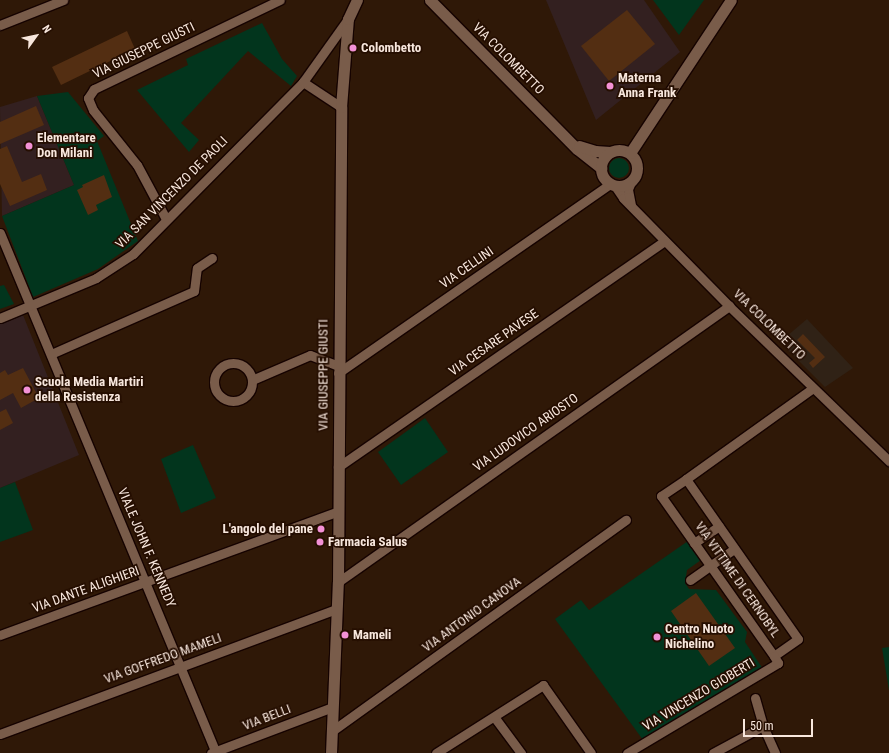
<!DOCTYPE html>
<style>
body{margin:0}
#map{position:relative;width:889px;height:753px;overflow:hidden;background:#2f1807;font-family:"Roboto Condensed",sans-serif}
div>[style]{position:absolute}
[style*='--x']{left:calc(var(--x)*1px);top:calc(var(--y)*1px);width:calc(var(--w)*1px);rotate:calc(var(--a)*1deg)}
.commercial>*{inset:0;background:#302216}
.education>*{inset:0;background:#332020}
.green>*{inset:0;background:#02351d}
.round{border-radius:50%}
.building>*{inset:0;background:#532e12}
.roads{filter:drop-shadow(1px 0 #160300) drop-shadow(-1px 0 #160300) drop-shadow(0 1px #160300) drop-shadow(0 -1px #160300)}
.minor>*{height:9px;margin:-4.5px;padding:0 4.5px;transform-origin:4.5px;border-radius:4.5px;background:#795c4a}
.minor>.ring{margin:-4.5px;padding:0;box-sizing:content-box;background:none;border:9px solid #795c4a;border-radius:50%}
.tertiary>*{height:11px;margin:-5.5px;padding:0 5.5px;transform-origin:5.5px;border-radius:5.5px;background:#795c4a}
.tertiary>.ring{margin:-5.5px;padding:0;box-sizing:content-box;background:none;border:11px solid #795c4a;border-radius:50%}
.dots>*{width:11px;height:11px;translate:-50% -50%;box-sizing:border-box;border:2px solid #250e01;border-radius:50%}
span{translate:-50% -50%;white-space:nowrap;text-align:center;line-height:1.15;-webkit-text-stroke:3.5px #250e01;paint-order:stroke}
.poi-label{font-size:13px;color:#f8e7dd;font-weight:700}
.left{translate:0 -50%;text-align:left}
.right{translate:-100% -50%;text-align:right}
.street-label{font-size:13px;color:#f8e7dd}
.north{position:absolute;left:16px;top:16px;width:40px;height:40px;-webkit-text-stroke:3px #250e01;paint-order:stroke;rotate:57deg;font-size:11px;font-weight:700;line-height:16px;text-align:center;color:#f8e7dd}
.north::after{content:'';display:block;margin:auto;width:14px;height:18px;background:#f8e7dd;clip-path:polygon(50% 0,100% 100%,50% 72%,0 100%)}
.scale{position:absolute;left:743px;top:719px;width:70px;height:18px;box-sizing:border-box;border:2px solid #f8e7dd;border-top:0;padding-left:5px;font-size:12px;line-height:14px;white-space:nowrap;color:#f8e7dd;-webkit-text-stroke:3px #250e01;paint-order:stroke}
</style>
<div id="map">
<div class="commercial">
<div style="clip-path:polygon(807px 319px,853px 368px,825px 387px,780px 342px)"></div>
</div>
<div class="education">
<div style="clip-path:polygon(546px 0,644px 0,680px 52px,596px 120px)"></div>
<div style="clip-path:polygon(37px 96px,74px 185px,2px 216px,0 107px)"></div>
<div style="clip-path:polygon(23px 315px,79px 455px,0 488px,0 324px)"></div>
</div>
<div class="green">
<div style="clip-path:polygon(653px 0,704px 0,679px 35px)"></div>
<div style="clip-path:polygon(262px 23px,282px 59px,297px 76px,291px 86px,248px 51px,181px 123px,199px 140px,189px 152px,137px 90px,188px 65px,186px 59px)"></div>
<div style="clip-path:polygon(68px 92px,104px 136px,97px 141px,138px 241px,98px 269px,33px 297px,2px 216px,74px 185px,37px 96px)"></div>
<div class="round" style="left:609px;top:158px;width:20px;height:20px"></div>
<div style="clip-path:polygon(4px 285px,14px 304px,0 309px,0 286px)"></div>
<div style="clip-path:polygon(425px 418px,448px 452px,401px 485px,378px 452px)"></div>
<div style="clip-path:polygon(193px 445px,216px 498px,181px 513px,161px 459px)"></div>
<div style="clip-path:polygon(15px 482px,33px 530px,0 542px,0 488px)"></div>
<div style="clip-path:polygon(688px 541px,701px 560px,687px 570px,685px 583px,689px 589px,716px 590px,747px 632px,745px 642px,763px 669px,643px 740px,555px 619px,581px 600px,589px 610px)"></div>
<div style="clip-path:polygon(889px 647px,889px 690px,882px 648px)"></div>
</div>
<div class="building">
<div style="clip-path:polygon(627px 10px,655px 44px,609px 81px,581px 46px)"></div>
<div style="clip-path:polygon(127px 31px,135px 49px,61px 85px,52px 67px)"></div>
<div style="clip-path:polygon(36px 106px,44px 125px,0 144px,0 122px)"></div>
<div style="clip-path:polygon(7px 146px,22px 182px,41px 174px,47px 190px,10px 206px,0 184px,0 149px)"></div>
<div style="clip-path:polygon(104px 175px,112px 197px,96px 205px,98px 210px,88px 215px,77px 190px,83px 187px,82px 185px)"></div>
<div style="clip-path:polygon(803px 334px,825px 357px,813px 368px,809px 363px,815px 358px,797px 340px)"></div>
<div style="clip-path:polygon(23px 368px,39px 398px,21px 408px,13px 393px,0 400px,0 373px,5px 370px,8px 375px)"></div>
<div style="clip-path:polygon(6px 409px,13px 423px,0 430px,0 412px)"></div>
<div style="clip-path:polygon(696px 593px,735px 648px,709px 666px,671px 611px)"></div>
</div>
<div class="roads">
<div class="minor">
<div style="--x:0;--y:25;--w:68;--a:-21.6"></div>
<div style="--x:303;--y:82;--w:45;--a:33.3"></div>
<div style="--x:615;--y:186;--w:14;--a:56"></div>
<div style="--x:623;--y:198;--w:151;--a:45.5"></div>
<div style="--x:729;--y:306;--w:223;--a:44.1"></div>
<div style="--x:631;--y:205;--w:16;--a:-101"></div>
<div style="--x:628;--y:189;--w:8;--a:-67"></div>
<div style="--x:166;--y:219;--w:61;--a:-118.2"></div>
<div style="--x:137;--y:165;--w:70;--a:-128.7"></div>
<div style="--x:93;--y:110;--w:13;--a:-113"></div>
<div style="--x:88;--y:98;--w:11;--a:-56"></div>
<div style="--x:94;--y:89;--w:206;--a:-25.6"></div>
<div style="--x:0;--y:233;--w:563;--a:67.44"></div>
<div style="--x:0;--y:318;--w:104;--a:-22.6"></div>
<div style="--x:96;--y:278;--w:44;--a:-33"></div>
<div style="--x:133;--y:254;--w:242;--a:-45.3"></div>
<div style="--x:303;--y:82;--w:77;--a:-54.5"></div>
<div style="--x:51;--y:354;--w:156;--a:-23.8"></div>
<div style="--x:194;--y:291;--w:23;--a:-83"></div>
<div style="--x:197;--y:268;--w:18;--a:-34"></div>
<div class="ring" style="left:214px;top:363px;width:29px;height:29px"></div>
<div style="--x:338;--y:373;--w:331;--a:-34.8"></div>
<div style="--x:252;--y:380;--w:63;--a:-23.3"></div>
<div style="--x:310;--y:355;--w:30;--a:21"></div>
<div style="--x:338;--y:467;--w:397;--a:-34.7"></div>
<div style="--x:686;--y:479;--w:195;--a:55"></div>
<div style="--x:798;--y:639;--w:29;--a:145"></div>
<div style="--x:774;--y:656;--w:196;--a:-125.2"></div>
<div style="--x:661;--y:496;--w:30;--a:-34"></div>
<div style="--x:686;--y:479;--w:156;--a:-35.6"></div>
<div style="--x:694;--y:543;--w:30;--a:-34"></div>
<div style="--x:690;--y:580;--w:54;--a:-35.2"></div>
<div style="--x:338;--y:582;--w:479;--a:-35.2"></div>
<div style="--x:0;--y:635;--w:360;--a:-20.1"></div>
<div style="--x:755;--y:698;--w:29;--a:74"></div>
<div style="--x:763;--y:726;--w:30;--a:66"></div>
<div style="--x:495;--y:718;--w:44;--a:53.4"></div>
<div style="--x:332;--y:731;--w:362;--a:-35.7"></div>
<div style="--x:0;--y:734;--w:358;--a:-20.4"></div>
<div style="--x:211;--y:753;--w:130;--a:-20.7"></div>
<div style="--x:436;--y:753;--w:127;--a:-32.4"></div>
<div style="--x:543;--y:685;--w:83;--a:54.8"></div>
<div style="--x:627;--y:753;--w:176;--a:-30.8"></div>
<div style="--x:778;--y:663;--w:8;--a:-120"></div>
<div style="--x:713;--y:753;--w:57;--a:-28.4"></div>
</div>
<div class="tertiary">
<div style="--x:430;--y:0;--w:209;--a:45.4"></div>
<div style="--x:577;--y:149;--w:31;--a:38"></div>
<div style="--x:579;--y:146;--w:17;--a:17"></div>
<div style="--x:595;--y:151;--w:15;--a:4"></div>
<div class="ring" style="left:601px;top:150px;width:25px;height:25px"></div>
<div style="--x:630;--y:153;--w:183;--a:-56.6"></div>
<div style="--x:331;--y:753;--w:171;--a:-87.7"></div>
<div style="--x:338;--y:582;--w:475;--a:-89.6"></div>
<div style="--x:341;--y:107;--w:88;--a:-85.5"></div>
<div style="--x:348;--y:19;--w:21;--a:-65"></div>
</div>
</div>
<div class="dots">
<div style="left:353px;top:48px;background:#f391d6"></div>
<div style="left:610px;top:86px;background:#f391d6"></div>
<div style="left:29px;top:146px;background:#f391d6"></div>
<div style="left:27px;top:390px;background:#f391d6"></div>
<div style="left:321px;top:529px;background:#f391d6"></div>
<div style="left:320px;top:542px;background:#f391d6"></div>
<div style="left:345px;top:635px;background:#f391d6"></div>
<div style="left:657px;top:637px;background:#f391d6"></div>
</div>
<div class="poi-label">
<span class="left" style="left:361px;top:48px">Colombetto</span>
<span class="left" style="left:618px;top:86px">Materna<br>Anna Frank</span>
<span class="left" style="left:37px;top:146px">Elementare<br>Don Milani</span>
<span class="left" style="left:35px;top:390px">Scuola Media Martiri<br>della Resistenza</span>
<span class="right" style="left:313px;top:529px">L'angolo del pane</span>
<span class="left" style="left:328px;top:542px">Farmacia Salus</span>
<span class="left" style="left:665px;top:637px">Centro Nuoto<br>Nichelino</span>
<span class="left" style="left:353px;top:635px">Mameli</span>
</div>
<div class="street-label">
<span style="left:144px;top:51px;rotate:-26deg">VIA GIUSEPPE GIUSTI</span>
<span style="left:508px;top:59px;rotate:45deg">VIA COLOMBETTO</span>
<span style="left:172px;top:193px;rotate:-45deg">VIA SAN VINCENZO DE PAOLI</span>
<span style="left:467px;top:268px;rotate:-35deg">VIA CELLINI</span>
<span style="left:769px;top:325px;rotate:44deg">VIA COLOMBETTO</span>
<span style="left:494px;top:343px;rotate:-35deg">VIA CESARE PAVESE</span>
<span style="left:324px;top:375px;rotate:-90deg">VIA GIUSEPPE GIUSTI</span>
<span style="left:526px;top:433px;rotate:-35deg">VIA LUDOVICO ARIOSTO</span>
<span style="left:146px;top:548px;rotate:67deg">VIALE JOHN F. KENNEDY</span>
<span style="left:737px;top:580px;rotate:55deg">VIA VITTIME DI CERNOBYL</span>
<span style="left:86px;top:590px;rotate:-20deg">VIA DANTE ALIGHIERI</span>
<span style="left:472px;top:615px;rotate:-36deg">VIA ANTONIO CANOVA</span>
<span style="left:163px;top:659px;rotate:-20deg">VIA GOFFREDO MAMELI</span>
<span style="left:699px;top:695px;rotate:-31deg">VIA VINCENZO GIOBERTI</span>
<span style="left:267px;top:718px;rotate:-21deg">VIA BELLI</span>
</div>
<div class="north">N</div>
<div class="scale">50 m</div>
</div>
